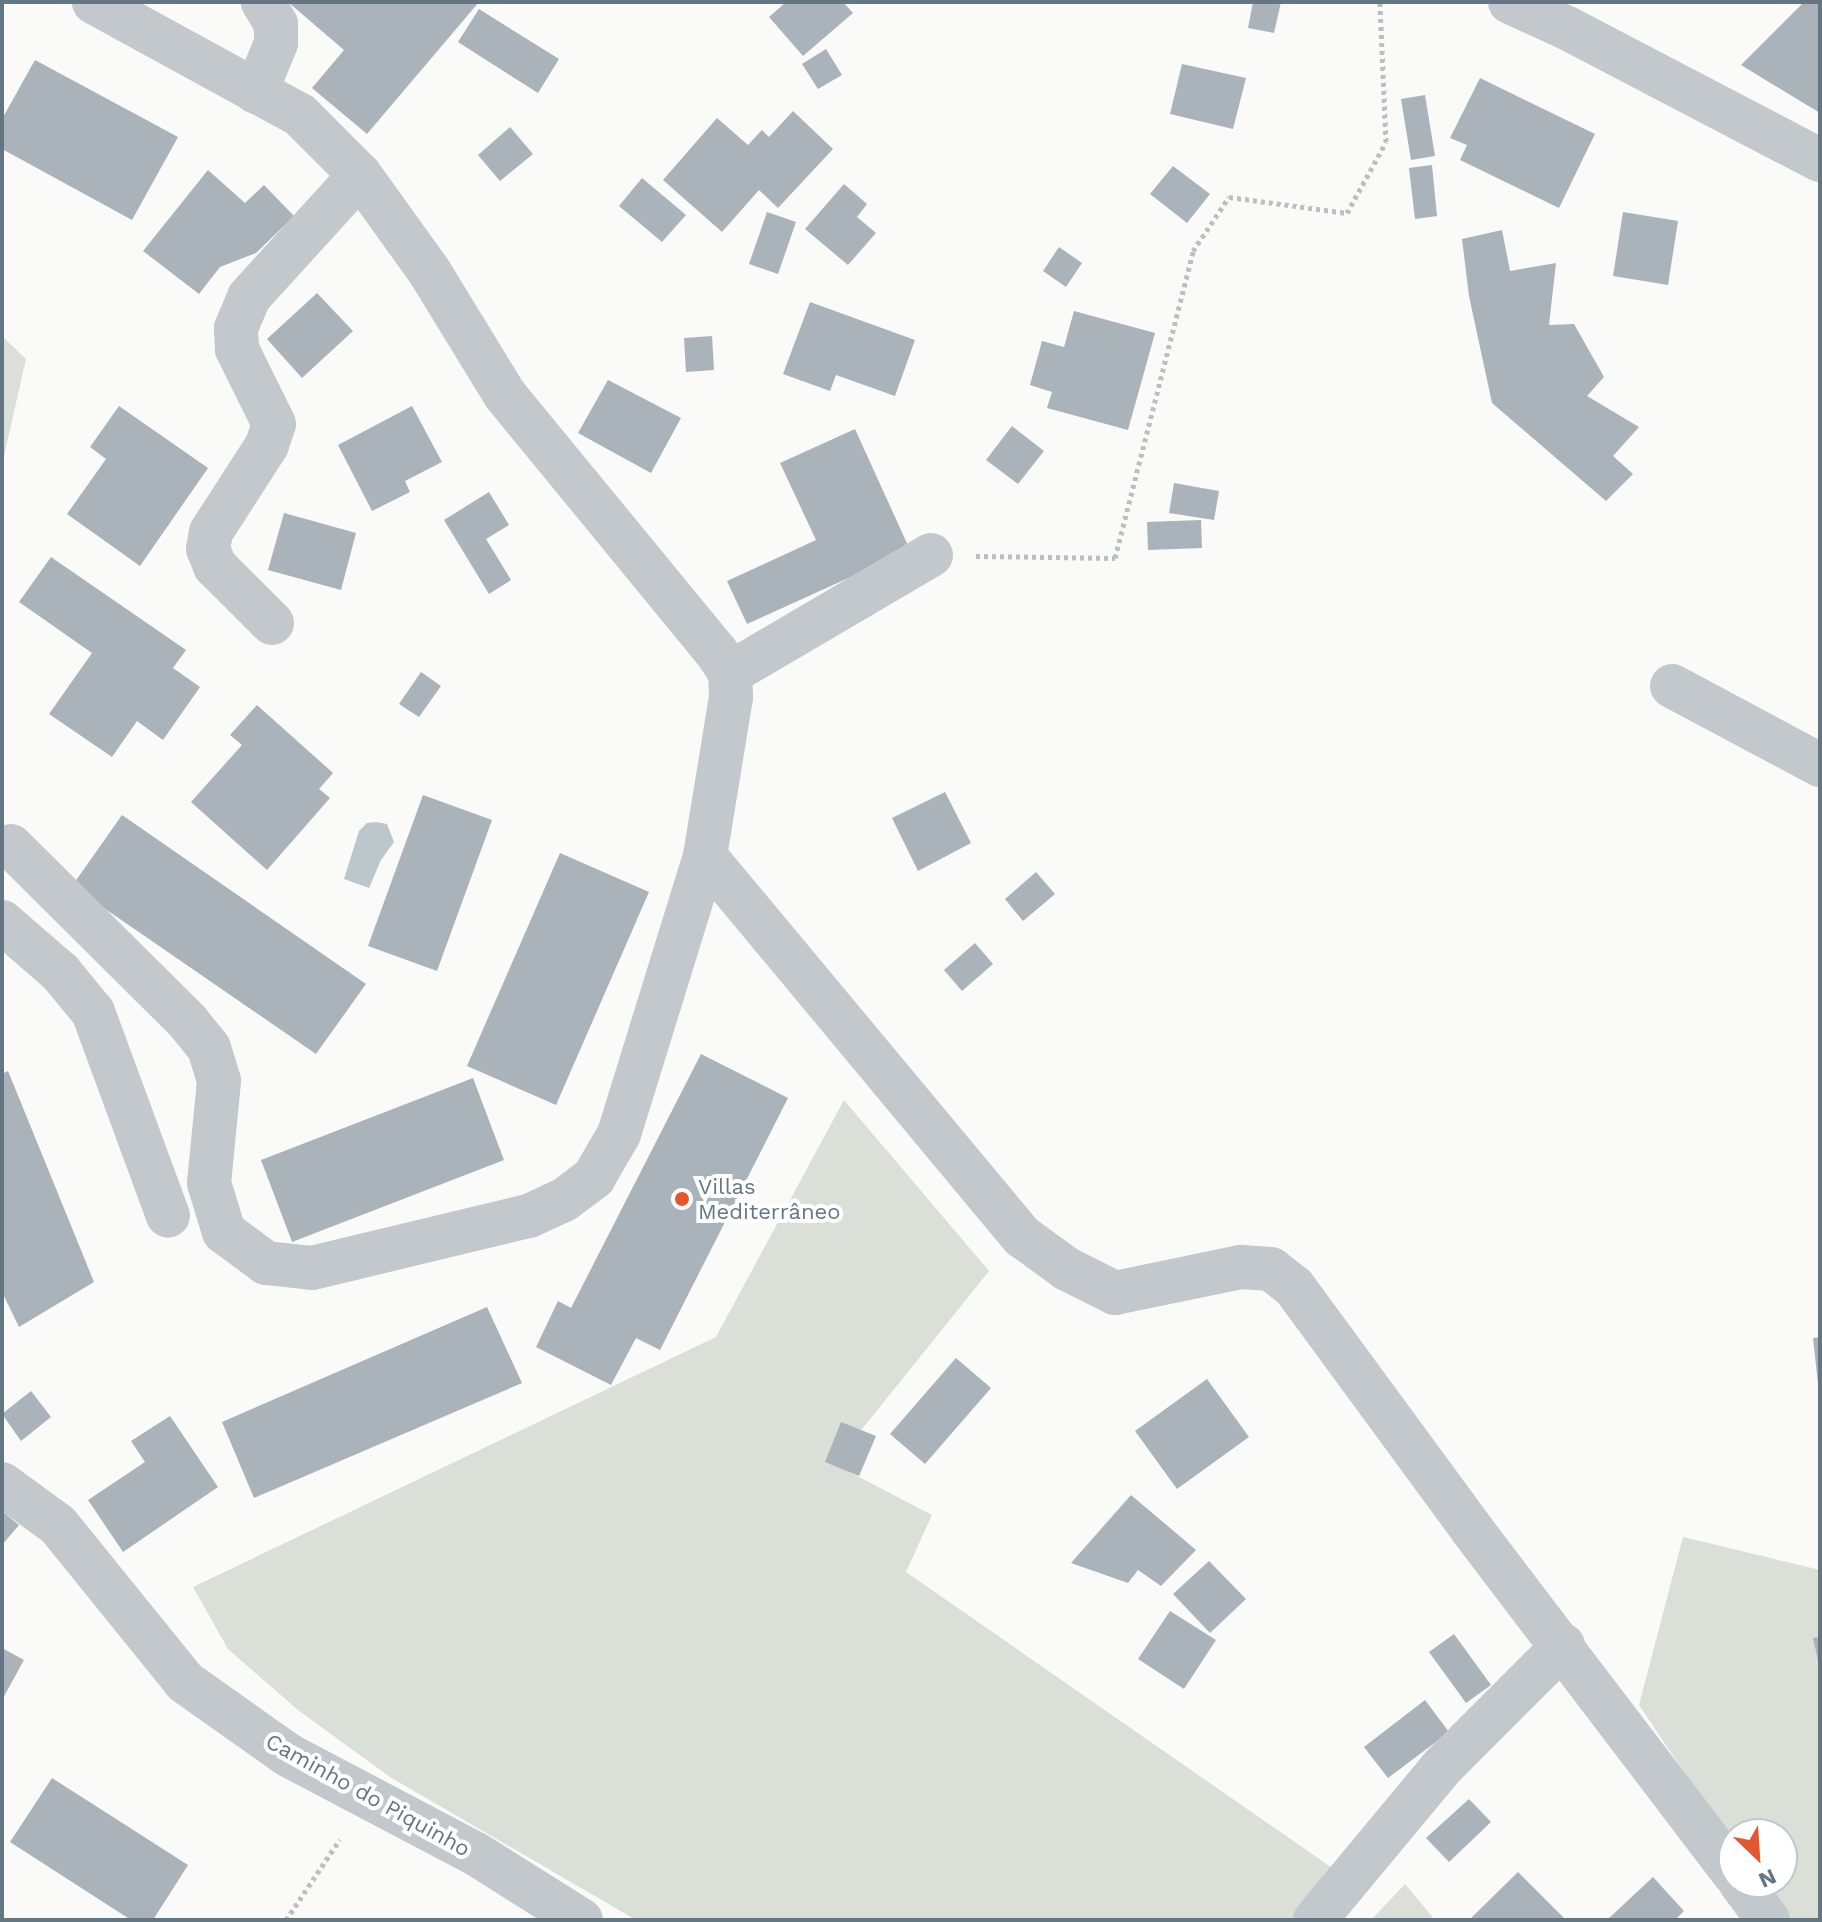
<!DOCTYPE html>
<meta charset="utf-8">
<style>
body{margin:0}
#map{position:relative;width:1822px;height:1922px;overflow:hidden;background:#fafaf8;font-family:"Work Sans",sans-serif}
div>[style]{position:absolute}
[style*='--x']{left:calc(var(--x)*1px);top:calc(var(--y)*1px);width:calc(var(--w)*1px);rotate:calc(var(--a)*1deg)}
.green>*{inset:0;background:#dadfd7}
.water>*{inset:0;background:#bbc7cb}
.building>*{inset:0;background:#aab3b9}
.path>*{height:5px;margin-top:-2.5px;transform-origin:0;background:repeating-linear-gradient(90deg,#bbbfc2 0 4px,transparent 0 8px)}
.minor>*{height:44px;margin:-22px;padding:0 22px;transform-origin:22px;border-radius:22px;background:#c3c8cc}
.dots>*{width:22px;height:22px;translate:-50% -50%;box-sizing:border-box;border:4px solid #fff;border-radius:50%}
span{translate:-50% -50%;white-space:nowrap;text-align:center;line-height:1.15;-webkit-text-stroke:8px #fff;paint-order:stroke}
.poi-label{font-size:22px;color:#657683}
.left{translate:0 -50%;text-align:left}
.street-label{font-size:22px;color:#657683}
.frame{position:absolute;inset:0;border:4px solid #657683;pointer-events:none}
.north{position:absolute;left:1718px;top:1818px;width:80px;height:80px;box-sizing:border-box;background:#fff;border:2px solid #c1c8cd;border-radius:50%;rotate:155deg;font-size:22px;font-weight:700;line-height:32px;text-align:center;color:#657683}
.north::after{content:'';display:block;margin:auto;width:28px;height:36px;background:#e4572e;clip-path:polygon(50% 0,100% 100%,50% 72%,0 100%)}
</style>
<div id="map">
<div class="green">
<div style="clip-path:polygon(2px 336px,26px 359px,2px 465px)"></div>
<div style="clip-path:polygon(844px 1100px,989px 1271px,834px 1464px,932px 1515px,906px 1572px,1335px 1870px,1291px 1920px,636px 1920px,390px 1777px,298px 1710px,228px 1649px,193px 1587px,716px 1337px)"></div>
<div style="clip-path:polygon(1683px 1537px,1820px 1570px,1820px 1920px,1783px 1920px,1757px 1882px,1782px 1882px,1782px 1834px,1734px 1834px,1734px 1847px,1639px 1705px)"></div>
<div style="clip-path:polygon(1405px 1884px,1435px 1920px,1371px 1920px)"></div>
</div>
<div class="water">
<div style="clip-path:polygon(376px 822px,387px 824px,394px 842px,381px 860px,369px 888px,344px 879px,359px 831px,367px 823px)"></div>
</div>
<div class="building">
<div style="clip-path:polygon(288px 2px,479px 2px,367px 134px,312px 88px,344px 50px)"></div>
<div style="clip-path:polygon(786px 2px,843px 2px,853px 13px,803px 56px,769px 17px)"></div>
<div style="clip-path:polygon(1253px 2px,1281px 2px,1274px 33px,1248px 28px)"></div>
<div style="clip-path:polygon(1804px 2px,1820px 2px,1820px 113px,1741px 65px)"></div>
<div style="clip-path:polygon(479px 9px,559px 59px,538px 93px,458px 42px)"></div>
<div style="clip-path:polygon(826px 49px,842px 75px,818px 89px,802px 64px)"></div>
<div style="clip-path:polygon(35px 60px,178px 137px,132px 220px,2px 149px,2px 119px)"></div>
<div style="clip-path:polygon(1182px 64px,1246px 78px,1233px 129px,1170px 114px)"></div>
<div style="clip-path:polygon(1480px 78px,1595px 134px,1559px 208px,1460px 160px,1467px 145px,1450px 138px)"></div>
<div style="clip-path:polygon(1425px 95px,1435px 156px,1411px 160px,1401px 99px)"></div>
<div style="clip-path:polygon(793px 111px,833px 149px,778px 208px,759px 190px,722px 232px,663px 180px,717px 118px,748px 145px,762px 130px,769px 137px)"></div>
<div style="clip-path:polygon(510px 127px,533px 154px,500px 181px,478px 155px)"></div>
<div style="clip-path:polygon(1432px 165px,1437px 216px,1415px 219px,1409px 168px)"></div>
<div style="clip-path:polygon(1173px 166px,1210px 194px,1187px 223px,1150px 194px)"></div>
<div style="clip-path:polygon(208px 170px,245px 203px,264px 185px,294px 216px,256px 253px,220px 267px,199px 294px,143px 251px)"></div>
<div style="clip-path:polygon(642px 178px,686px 215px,662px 242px,619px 206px)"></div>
<div style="clip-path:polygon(844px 184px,867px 204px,857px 217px,876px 233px,848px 265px,805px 229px)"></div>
<div style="clip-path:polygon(767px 212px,796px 222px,778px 274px,749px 264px)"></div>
<div style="clip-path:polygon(1623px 212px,1678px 221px,1668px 285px,1613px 276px)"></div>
<div style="clip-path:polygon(1502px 230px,1510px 271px,1556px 263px,1549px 325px,1574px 324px,1604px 377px,1587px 396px,1639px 427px,1613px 456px,1633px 474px,1606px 501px,1492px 403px,1469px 296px,1462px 239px)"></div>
<div style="clip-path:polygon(1059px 247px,1082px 263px,1066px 287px,1043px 271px)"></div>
<div style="clip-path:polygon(317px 293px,353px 331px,302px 378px,267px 339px)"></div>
<div style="clip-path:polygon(810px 302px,915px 340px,895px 396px,836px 375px,830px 391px,783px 374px)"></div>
<div style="clip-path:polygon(1074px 311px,1155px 333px,1128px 430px,1047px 408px,1052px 392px,1030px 385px,1042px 341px,1064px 347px)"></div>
<div style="clip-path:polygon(712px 336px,714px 370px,686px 372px,684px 338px)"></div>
<div style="clip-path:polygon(608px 380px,681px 418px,651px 473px,578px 433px)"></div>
<div style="clip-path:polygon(119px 406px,208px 468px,140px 566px,67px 514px,106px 459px,90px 447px)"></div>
<div style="clip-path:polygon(412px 406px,442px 462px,405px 481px,410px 492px,372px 511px,338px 445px)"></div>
<div style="clip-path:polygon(1012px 426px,1044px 451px,1018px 484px,986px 460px)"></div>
<div style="clip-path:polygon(855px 429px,910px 550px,747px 624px,727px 581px,816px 540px,780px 463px)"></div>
<div style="clip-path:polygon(1174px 483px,1219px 491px,1214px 520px,1169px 513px)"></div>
<div style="clip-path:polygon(489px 492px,509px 525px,486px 539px,511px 580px,489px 594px,444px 520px)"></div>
<div style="clip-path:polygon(284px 513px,356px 533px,341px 590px,268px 570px)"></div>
<div style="clip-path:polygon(1201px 520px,1202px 548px,1148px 550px,1147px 522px)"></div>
<div style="clip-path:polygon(51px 557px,186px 650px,173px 668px,200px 687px,163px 740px,137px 721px,112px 757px,49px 714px,92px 653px,19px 602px)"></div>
<div style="clip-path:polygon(421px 672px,441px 686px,419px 717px,399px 704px)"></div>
<div style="clip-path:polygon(257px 705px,333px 773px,319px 789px,330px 798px,267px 870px,191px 802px,242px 745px,230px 735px)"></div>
<div style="clip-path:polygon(945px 792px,971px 843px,918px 871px,892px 818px)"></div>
<div style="clip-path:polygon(423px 795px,492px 820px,437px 971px,368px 946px)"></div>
<div style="clip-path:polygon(122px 815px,366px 984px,316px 1054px,72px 886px)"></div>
<div style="clip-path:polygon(560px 853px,649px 892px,556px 1105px,467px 1066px)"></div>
<div style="clip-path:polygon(1036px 872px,1055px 894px,1023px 921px,1005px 899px)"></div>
<div style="clip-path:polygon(975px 943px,993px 964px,962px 991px,944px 970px)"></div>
<div style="clip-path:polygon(701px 1054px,788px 1098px,660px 1350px,636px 1338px,611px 1385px,536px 1347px,558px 1301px,571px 1308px)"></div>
<div style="clip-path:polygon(8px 1071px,94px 1282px,19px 1327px,2px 1292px,2px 1074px)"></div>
<div style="clip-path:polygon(473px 1078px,504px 1160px,292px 1242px,261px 1160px)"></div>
<div style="clip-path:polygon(487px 1307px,522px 1383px,254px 1498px,222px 1422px)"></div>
<div style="clip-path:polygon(1820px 1337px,1820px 1384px,1818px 1384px,1813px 1338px)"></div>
<div style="clip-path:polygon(956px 1358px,991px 1388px,925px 1464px,890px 1434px)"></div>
<div style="clip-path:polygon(1207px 1379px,1249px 1437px,1177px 1489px,1135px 1431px)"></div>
<div style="clip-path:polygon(31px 1391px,51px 1417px,21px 1441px,2px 1414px)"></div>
<div style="clip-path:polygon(170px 1416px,218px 1487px,123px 1552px,88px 1500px,145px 1462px,131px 1441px)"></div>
<div style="clip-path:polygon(841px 1422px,876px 1436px,859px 1476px,825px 1462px)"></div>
<div style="clip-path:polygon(1131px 1495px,1196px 1550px,1161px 1586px,1138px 1570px,1128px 1583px,1071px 1563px)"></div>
<div style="clip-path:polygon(2px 1511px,19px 1525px,2px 1545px)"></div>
<div style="clip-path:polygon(1209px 1561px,1246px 1599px,1210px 1633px,1173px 1594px)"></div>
<div style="clip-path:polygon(1170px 1611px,1216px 1640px,1184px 1689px,1138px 1659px)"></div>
<div style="clip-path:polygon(1454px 1634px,1491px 1685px,1466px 1703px,1429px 1652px)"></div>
<div style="clip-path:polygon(1820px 1637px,1820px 1665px,1819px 1665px,1813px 1638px)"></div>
<div style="clip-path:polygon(2px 1648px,24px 1660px,2px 1700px)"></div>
<div style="clip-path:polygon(1425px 1700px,1449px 1732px,1388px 1778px,1364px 1747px)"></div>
<div style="clip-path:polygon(52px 1778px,188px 1865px,153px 1920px,131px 1920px,10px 1842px)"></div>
<div style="clip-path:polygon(1469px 1799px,1491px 1822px,1449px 1862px,1426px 1838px)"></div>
<div style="clip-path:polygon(1518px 1872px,1566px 1920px,1469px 1920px)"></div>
<div style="clip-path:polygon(1653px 1877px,1684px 1911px,1675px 1920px,1607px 1920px)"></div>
</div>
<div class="path">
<div style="--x:976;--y:556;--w:139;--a:0.8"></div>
<div style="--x:1115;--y:558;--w:317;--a:-75.7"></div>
<div style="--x:1193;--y:251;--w:65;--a:-56.3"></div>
<div style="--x:1229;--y:197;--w:119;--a:7.7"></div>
<div style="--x:1347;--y:213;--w:81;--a:-61.2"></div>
<div style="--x:1386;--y:142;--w:140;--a:-92.5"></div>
<div style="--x:286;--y:1920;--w:97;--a:-56.3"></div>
</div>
<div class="minor">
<div style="--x:1510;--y:2;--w:65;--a:24.6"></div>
<div style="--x:1569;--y:29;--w:283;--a:27.6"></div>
<div style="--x:256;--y:92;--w:53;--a:-67.8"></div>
<div style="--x:276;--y:43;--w:19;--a:-90"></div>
<div style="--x:276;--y:24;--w:26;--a:-121"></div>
<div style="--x:272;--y:623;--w:81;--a:-135"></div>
<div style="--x:215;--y:566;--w:18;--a:-112"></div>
<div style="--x:208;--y:549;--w:17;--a:-80"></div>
<div style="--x:211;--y:532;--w:103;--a:-57.2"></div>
<div style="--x:267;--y:445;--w:22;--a:-72"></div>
<div style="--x:274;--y:424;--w:84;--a:-116.3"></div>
<div style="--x:237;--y:349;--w:21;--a:-93"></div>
<div style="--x:236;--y:328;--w:34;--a:-67"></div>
<div style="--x:249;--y:297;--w:165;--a:-47.7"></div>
<div style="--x:730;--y:673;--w:233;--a:-30.4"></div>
<div style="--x:1672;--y:686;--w:168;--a:28.1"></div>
<div style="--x:11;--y:846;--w:250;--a:44.8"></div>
<div style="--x:188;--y:1022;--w:33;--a:51"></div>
<div style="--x:209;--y:1048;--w:34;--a:73"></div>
<div style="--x:219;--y:1081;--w:102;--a:95.6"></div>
<div style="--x:209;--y:1183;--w:51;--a:73"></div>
<div style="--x:224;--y:1232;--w:52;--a:36.4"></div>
<div style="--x:266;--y:1263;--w:46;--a:6.2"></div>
<div style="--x:312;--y:1268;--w:223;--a:-13.5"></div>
<div style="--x:529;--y:1216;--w:38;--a:-25"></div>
<div style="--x:564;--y:1200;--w:38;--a:-37"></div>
<div style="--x:594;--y:1177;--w:50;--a:-59.8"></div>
<div style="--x:619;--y:1134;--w:291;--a:-72.8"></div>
<div style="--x:705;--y:856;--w:161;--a:-80.7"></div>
<div style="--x:731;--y:697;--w:24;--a:-92"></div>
<div style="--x:730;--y:673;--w:24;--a:-123"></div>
<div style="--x:717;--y:653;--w:334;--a:-129.4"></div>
<div style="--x:505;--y:395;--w:145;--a:-121.5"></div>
<div style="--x:429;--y:271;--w:118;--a:-125.7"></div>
<div style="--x:360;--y:175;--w:85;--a:-135"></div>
<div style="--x:300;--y:115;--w:235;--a:-151.3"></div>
<div style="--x:705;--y:856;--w:496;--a:50.2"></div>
<div style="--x:1023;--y:1237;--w:54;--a:36"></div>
<div style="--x:1067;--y:1269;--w:54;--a:26.6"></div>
<div style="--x:1115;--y:1293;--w:129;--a:-11.7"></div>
<div style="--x:1241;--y:1267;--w:30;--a:4"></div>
<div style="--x:1271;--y:1269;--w:29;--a:38"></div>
<div style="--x:1294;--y:1287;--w:303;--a:53.7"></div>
<div style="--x:1473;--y:1531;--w:430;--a:52.7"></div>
<div style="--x:2;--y:922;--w:77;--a:40.8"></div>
<div style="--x:60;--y:972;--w:52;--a:50.5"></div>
<div style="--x:93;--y:1012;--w:217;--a:69.8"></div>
<div style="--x:2;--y:1484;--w:69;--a:36.2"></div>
<div style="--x:58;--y:1525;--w:202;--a:51"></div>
<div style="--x:185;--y:1682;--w:126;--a:35.3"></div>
<div style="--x:288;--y:1755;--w:212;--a:27.8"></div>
<div style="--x:476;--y:1854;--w:124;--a:32.2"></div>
<div style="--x:1740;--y:1882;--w:47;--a:53.6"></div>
<div style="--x:1315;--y:1920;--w:197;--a:-50.3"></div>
<div style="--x:1441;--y:1768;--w:173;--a:-45"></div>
</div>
<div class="dots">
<div style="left:682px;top:1199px;background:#e4572e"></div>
</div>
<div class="poi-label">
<span class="left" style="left:698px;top:1199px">Villas<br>Mediterrâneo</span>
</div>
<div class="street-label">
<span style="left:368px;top:1795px;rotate:29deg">Caminho do Piquinho</span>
</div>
<div class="frame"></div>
<div class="north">N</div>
</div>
